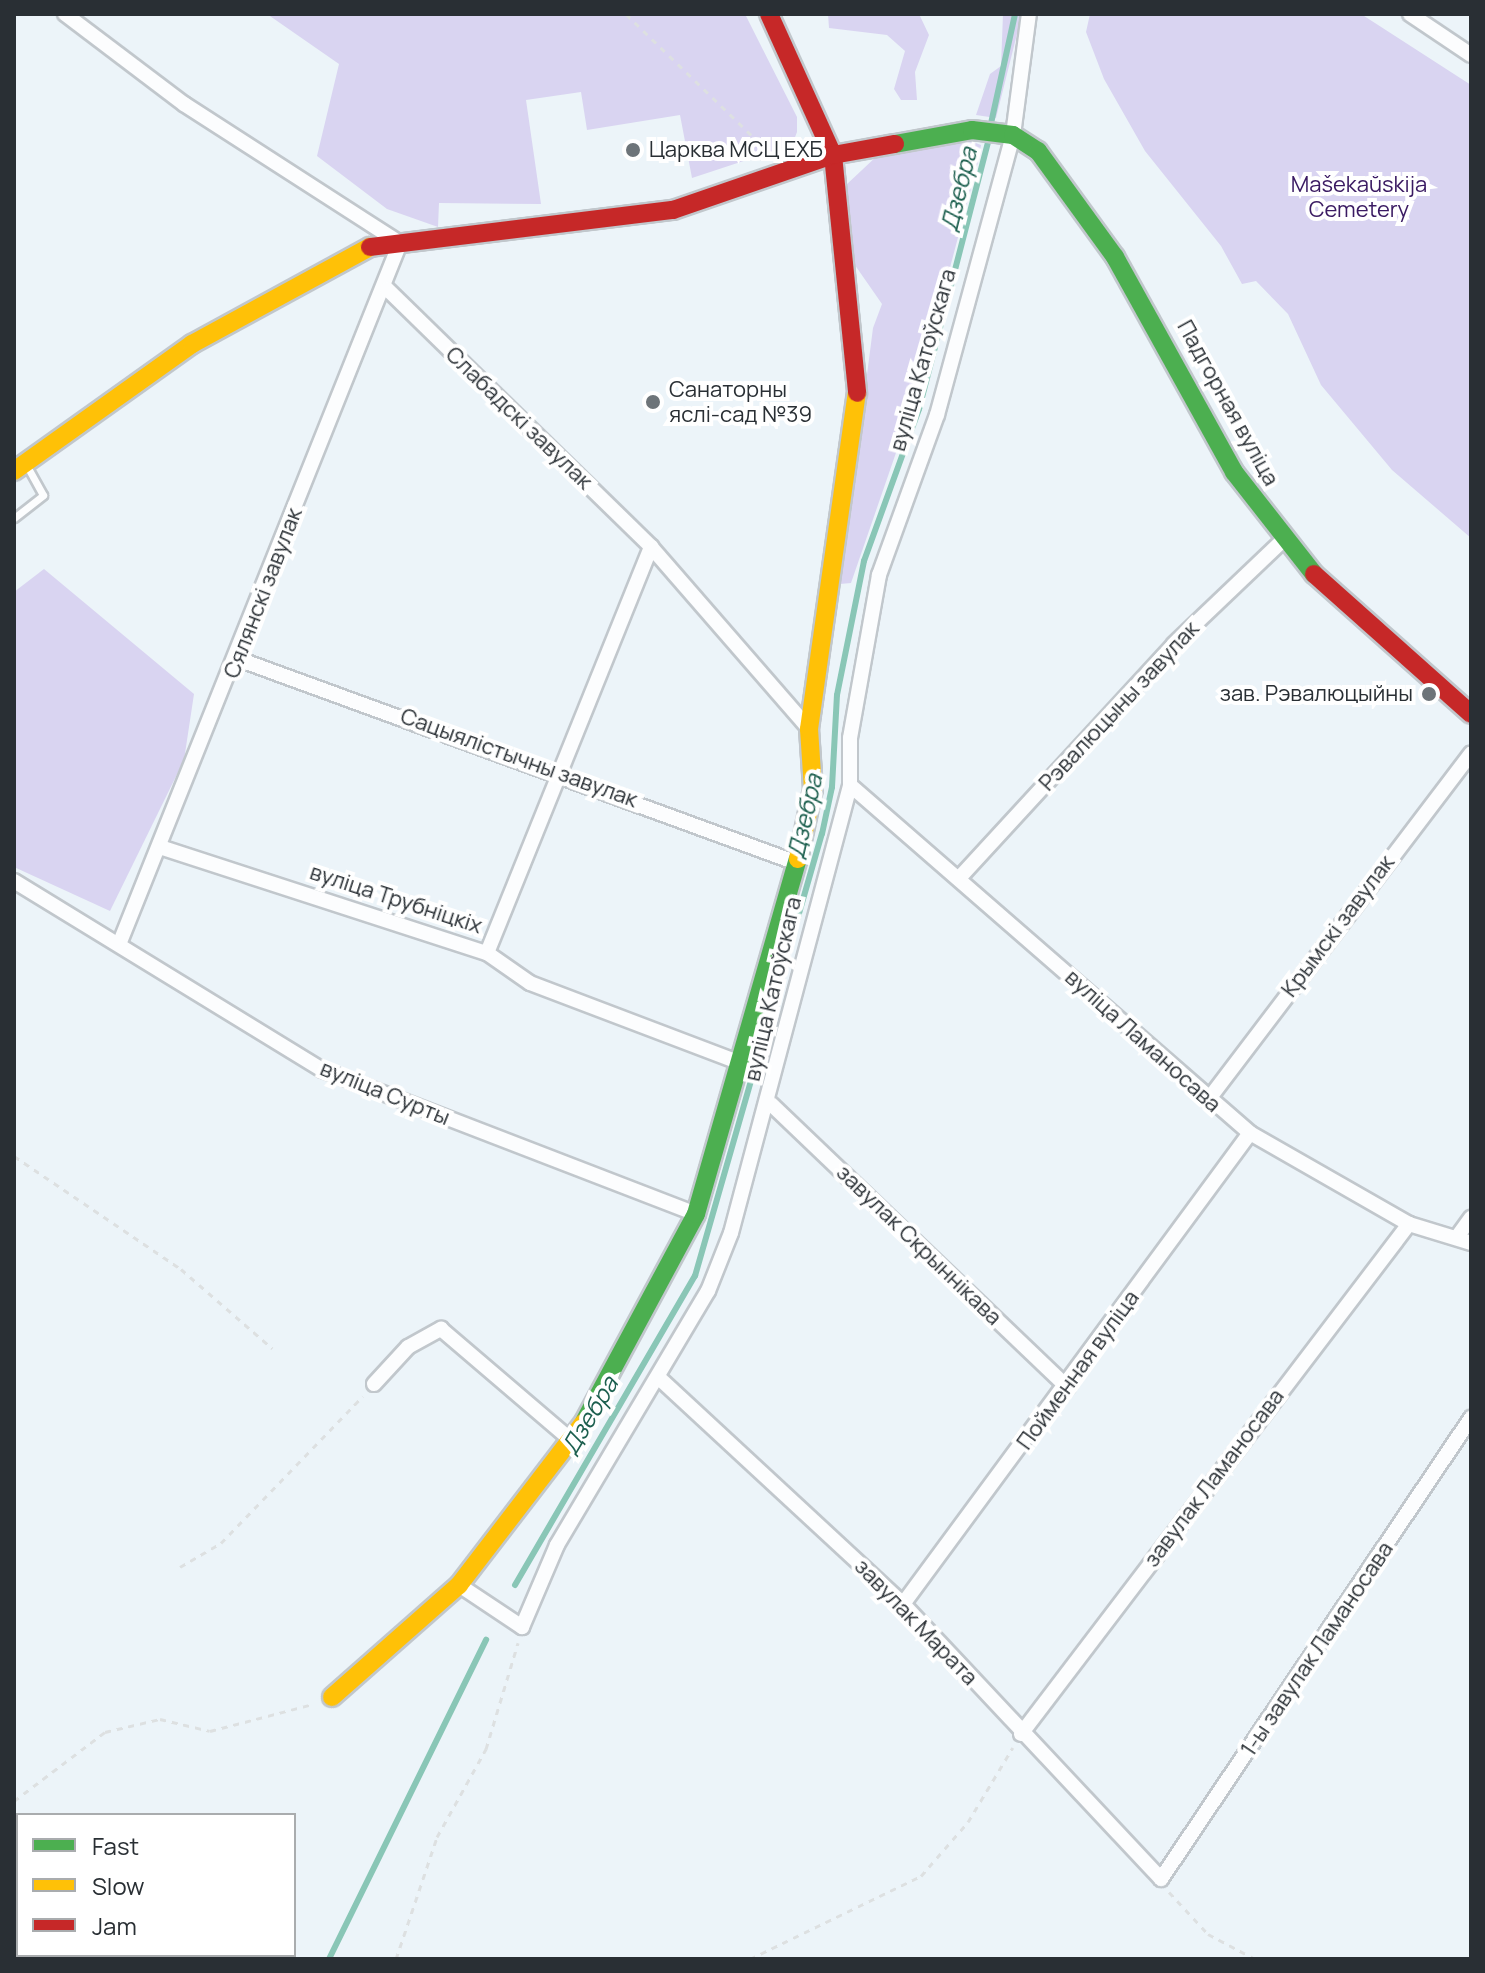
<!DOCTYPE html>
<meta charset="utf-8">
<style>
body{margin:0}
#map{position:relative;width:1485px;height:1973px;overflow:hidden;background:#ecf4f9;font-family:Manrope,sans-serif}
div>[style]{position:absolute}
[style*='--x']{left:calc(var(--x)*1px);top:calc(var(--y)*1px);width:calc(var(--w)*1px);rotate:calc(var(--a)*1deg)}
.green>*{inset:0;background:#d9d4f1}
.stream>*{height:6px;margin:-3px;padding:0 3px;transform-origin:3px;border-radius:3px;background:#89c6b6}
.path>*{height:3px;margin-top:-1.5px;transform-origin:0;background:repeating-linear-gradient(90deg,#dde0e1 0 6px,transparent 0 12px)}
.roads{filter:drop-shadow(2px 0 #c1c7cc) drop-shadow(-2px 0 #c1c7cc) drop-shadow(0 2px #c1c7cc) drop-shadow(0 -2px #c1c7cc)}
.lane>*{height:7px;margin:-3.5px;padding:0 3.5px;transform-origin:3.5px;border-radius:3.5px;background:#fcfdfe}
.street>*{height:14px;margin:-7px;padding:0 7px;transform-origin:7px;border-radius:7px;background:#fcfdfe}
.fast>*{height:18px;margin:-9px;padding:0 9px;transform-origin:9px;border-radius:9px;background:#4caf50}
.slow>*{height:18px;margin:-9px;padding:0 9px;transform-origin:9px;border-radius:9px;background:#ffc107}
.jam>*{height:18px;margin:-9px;padding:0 9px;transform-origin:9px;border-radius:9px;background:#c62828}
.dots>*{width:22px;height:22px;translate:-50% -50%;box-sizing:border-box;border:4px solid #fff;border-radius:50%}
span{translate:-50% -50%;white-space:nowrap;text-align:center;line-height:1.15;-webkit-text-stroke:8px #fff;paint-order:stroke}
.poi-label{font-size:22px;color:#292f34}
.left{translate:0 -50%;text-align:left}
.right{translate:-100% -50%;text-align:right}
.park-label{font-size:22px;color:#3a1a62}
.street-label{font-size:22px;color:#292f34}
.water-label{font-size:24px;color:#1c5f4e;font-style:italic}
.frame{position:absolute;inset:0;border:16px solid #292f34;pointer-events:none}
.legend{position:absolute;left:16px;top:1813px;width:280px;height:144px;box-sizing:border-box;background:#fff;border:2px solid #a9acae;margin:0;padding:10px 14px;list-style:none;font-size:24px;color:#292f34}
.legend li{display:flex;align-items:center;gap:16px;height:40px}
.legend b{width:40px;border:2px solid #a9acae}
</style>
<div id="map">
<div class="green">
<div style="clip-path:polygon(267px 14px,745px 14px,797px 117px,797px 132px,792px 145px,692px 178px,680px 115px,587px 130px,581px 92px,526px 100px,541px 204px,439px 203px,438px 227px,387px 209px,317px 156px,339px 64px)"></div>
<div style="clip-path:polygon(828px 14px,919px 14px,929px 35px,915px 72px,917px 100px,901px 100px,894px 89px,905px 51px,887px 35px,829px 28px)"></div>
<div style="clip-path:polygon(1003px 14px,1022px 14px,996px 118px,976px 115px,990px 74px,1001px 66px)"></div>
<div style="clip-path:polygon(1090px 14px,1361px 14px,1471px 85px,1471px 538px,1392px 470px,1321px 385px,1288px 314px,1256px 281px,1242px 284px,1221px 246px,1145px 151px,1104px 79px,1086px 32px)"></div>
<div style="clip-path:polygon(973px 142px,981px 145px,978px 162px,917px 392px,851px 583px,840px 584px,873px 328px,882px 304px,850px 258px,846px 185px,878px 155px)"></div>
<div style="clip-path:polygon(44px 569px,194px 694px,184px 760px,110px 911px,14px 867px,14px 592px)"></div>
</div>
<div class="stream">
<div style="--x:990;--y:128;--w:117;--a:-77.6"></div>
<div style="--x:515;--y:1585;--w:358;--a:-59.8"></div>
<div style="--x:695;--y:1276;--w:460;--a:-74"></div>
<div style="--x:822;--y:834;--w:48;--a:-78"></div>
<div style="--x:832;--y:787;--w:92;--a:-86.9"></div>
<div style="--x:837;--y:695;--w:137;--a:-78.6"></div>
<div style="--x:864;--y:561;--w:162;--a:-70.1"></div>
<div style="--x:919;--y:409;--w:279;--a:-75.5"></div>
<div style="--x:329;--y:1959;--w:356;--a:-63.8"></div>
</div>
<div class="path">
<div style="--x:626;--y:14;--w:203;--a:44"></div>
<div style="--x:14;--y:1156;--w:202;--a:34.1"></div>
<div style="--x:181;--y:1269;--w:121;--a:41"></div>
<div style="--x:180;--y:1567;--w:48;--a:-30.3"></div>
<div style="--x:221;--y:1543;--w:204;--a:-46"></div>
<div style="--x:14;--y:1801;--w:114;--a:-37.2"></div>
<div style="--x:105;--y:1732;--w:57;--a:-13.3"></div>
<div style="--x:160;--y:1719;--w:51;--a:13.5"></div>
<div style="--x:210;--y:1731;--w:106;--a:-14.7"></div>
<div style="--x:1169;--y:1892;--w:57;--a:47.1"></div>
<div style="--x:1208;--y:1934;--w:53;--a:28"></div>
<div style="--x:396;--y:1959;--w:129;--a:-71.4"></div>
<div style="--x:437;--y:1837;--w:101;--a:-60.9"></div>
<div style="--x:486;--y:1749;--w:111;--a:-73.2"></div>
<div style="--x:750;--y:1959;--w:190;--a:-25.9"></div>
<div style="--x:921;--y:1876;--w:72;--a:-49"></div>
<div style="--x:968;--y:1822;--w:87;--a:-59"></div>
</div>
<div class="roads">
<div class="lane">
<div style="--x:14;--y:518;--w:37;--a:-38"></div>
<div style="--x:43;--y:495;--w:33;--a:-119"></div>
</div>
<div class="street">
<div style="--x:65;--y:14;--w:149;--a:37.1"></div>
<div style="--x:184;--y:104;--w:257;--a:32.8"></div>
<div style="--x:400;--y:243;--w:753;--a:111.83"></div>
<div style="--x:1410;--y:14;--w:73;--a:33.9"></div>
<div style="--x:387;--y:289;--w:369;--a:44.3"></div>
<div style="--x:651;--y:547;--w:241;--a:49"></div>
<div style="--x:238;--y:659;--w:595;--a:20.05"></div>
<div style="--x:850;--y:785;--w:530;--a:41.02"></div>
<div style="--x:1250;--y:1133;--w:183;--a:29.8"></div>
<div style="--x:1409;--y:1224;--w:65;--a:17"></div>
<div style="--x:163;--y:848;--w:341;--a:18"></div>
<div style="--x:487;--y:953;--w:52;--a:34.9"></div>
<div style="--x:530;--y:983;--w:226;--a:20.8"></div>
<div style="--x:961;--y:876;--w:315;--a:-47.4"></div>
<div style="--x:1174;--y:644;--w:149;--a:-43.6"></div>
<div style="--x:14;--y:881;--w:362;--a:31.5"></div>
<div style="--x:323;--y:1070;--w:400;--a:21.1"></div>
<div style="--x:487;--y:953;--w:438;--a:-68"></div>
<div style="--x:1208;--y:1100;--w:435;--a:-52.8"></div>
<div style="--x:771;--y:1104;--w:410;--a:43.7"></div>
<div style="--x:1457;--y:1237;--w:24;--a:-54"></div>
<div style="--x:658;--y:1377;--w:334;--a:42.8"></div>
<div style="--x:903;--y:1604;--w:377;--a:46.8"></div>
<div style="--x:1161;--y:1879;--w:556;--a:-56.08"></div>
<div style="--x:374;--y:1384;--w:50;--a:-47.4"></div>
<div style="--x:408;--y:1347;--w:38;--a:-29"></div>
<div style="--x:441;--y:1329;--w:172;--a:40.5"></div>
<div style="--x:459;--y:1585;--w:76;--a:33.7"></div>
<div style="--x:522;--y:1627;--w:89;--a:-66.9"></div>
<div style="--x:557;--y:1545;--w:295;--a:-59.3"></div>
<div style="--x:708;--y:1291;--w:62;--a:-68.4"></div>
<div style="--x:731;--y:1233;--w:464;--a:-75.1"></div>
<div style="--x:850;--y:785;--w:47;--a:-90"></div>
<div style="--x:850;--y:738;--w:166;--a:-79.9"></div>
<div style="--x:879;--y:575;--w:170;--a:-70.1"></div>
<div style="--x:937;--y:415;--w:290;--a:-74.8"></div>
<div style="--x:1013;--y:135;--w:122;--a:-82.5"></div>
<div style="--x:903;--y:1604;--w:585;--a:-53.62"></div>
<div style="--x:1021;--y:1734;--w:641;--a:-52.74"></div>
</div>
<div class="fast">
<div style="--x:895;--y:144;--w:78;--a:-10.3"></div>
<div style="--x:972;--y:130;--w:41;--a:7"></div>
<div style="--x:1013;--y:135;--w:30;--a:33"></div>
<div style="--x:1038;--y:151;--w:131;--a:54"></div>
<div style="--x:1115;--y:257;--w:246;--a:61"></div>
<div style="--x:1234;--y:472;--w:130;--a:51.9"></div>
<div style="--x:584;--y:1422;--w:236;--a:-61.7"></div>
<div style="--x:696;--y:1214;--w:369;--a:-74"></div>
</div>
<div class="slow">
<div style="--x:14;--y:471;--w:219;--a:-35.5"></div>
<div style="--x:192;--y:344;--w:203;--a:-28.6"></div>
<div style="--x:798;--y:859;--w:72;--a:-77.9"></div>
<div style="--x:813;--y:789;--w:60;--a:-93.8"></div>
<div style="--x:809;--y:729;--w:339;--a:-81.9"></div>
<div style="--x:332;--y:1697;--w:169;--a:-41.4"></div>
<div style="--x:459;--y:1585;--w:205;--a:-52.5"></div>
</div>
<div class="jam">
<div style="--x:769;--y:14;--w:155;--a:65.6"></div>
<div style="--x:833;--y:155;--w:239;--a:84.2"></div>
<div style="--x:370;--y:247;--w:305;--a:-7"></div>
<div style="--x:673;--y:210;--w:169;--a:-19"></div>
<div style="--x:833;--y:155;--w:63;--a:-10.1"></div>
<div style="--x:1314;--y:574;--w:210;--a:41.7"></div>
</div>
</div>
<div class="dots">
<div style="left:633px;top:150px;background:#6d7479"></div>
<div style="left:653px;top:402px;background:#6d7479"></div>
<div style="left:1429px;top:694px;background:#6d7479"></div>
</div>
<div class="poi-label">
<span class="left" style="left:649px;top:150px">Царква МСЦ ЕХБ</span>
<span class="left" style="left:669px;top:402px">Санаторны<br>яслі-сад №39</span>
<span class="right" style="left:1413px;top:694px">зав. Рэвалюцыйны</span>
</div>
<div class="park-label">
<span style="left:1359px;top:197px">Mašekaŭskija<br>Cemetery</span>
</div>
<div class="street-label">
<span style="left:923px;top:360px;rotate:-74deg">вуліца Катоўскага</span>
<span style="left:1228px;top:403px;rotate:61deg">Падгорная вуліца</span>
<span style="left:519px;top:418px;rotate:44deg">Слабадскі завулак</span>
<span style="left:263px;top:593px;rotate:-69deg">Сялянскі завулак</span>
<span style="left:1119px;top:706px;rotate:-47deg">Рэвалюцыны завулак</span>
<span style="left:519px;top:758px;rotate:20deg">Сацыялістычны завулак</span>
<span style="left:396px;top:899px;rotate:18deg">вуліца Трубніцкіх</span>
<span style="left:1338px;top:926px;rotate:-53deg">Крымскі завулак</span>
<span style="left:773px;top:989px;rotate:-77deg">вуліца Катоўскага</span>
<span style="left:1143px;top:1041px;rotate:42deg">вуліца Ламаносава</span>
<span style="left:385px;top:1093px;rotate:22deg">вуліца Сурты</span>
<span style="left:919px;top:1245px;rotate:44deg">завулак Скрыннікава</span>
<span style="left:1078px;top:1370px;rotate:-54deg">Пойменная вуліца</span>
<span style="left:1214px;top:1478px;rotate:-53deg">завулак Ламаносава</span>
<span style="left:916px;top:1622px;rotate:46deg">завулак Марата</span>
<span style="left:1317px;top:1649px;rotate:-56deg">1-ы завулак Ламаносава</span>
</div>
<div class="water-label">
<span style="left:958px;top:189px;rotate:-76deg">Дзебра</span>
<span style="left:804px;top:816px;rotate:-77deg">Дзебра</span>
<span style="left:589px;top:1415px;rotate:-59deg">Дзебра</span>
</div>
<div class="frame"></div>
<ul class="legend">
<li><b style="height:10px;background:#4caf50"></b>Fast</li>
<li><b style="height:10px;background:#ffc107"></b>Slow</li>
<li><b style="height:10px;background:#c62828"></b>Jam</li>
</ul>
</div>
